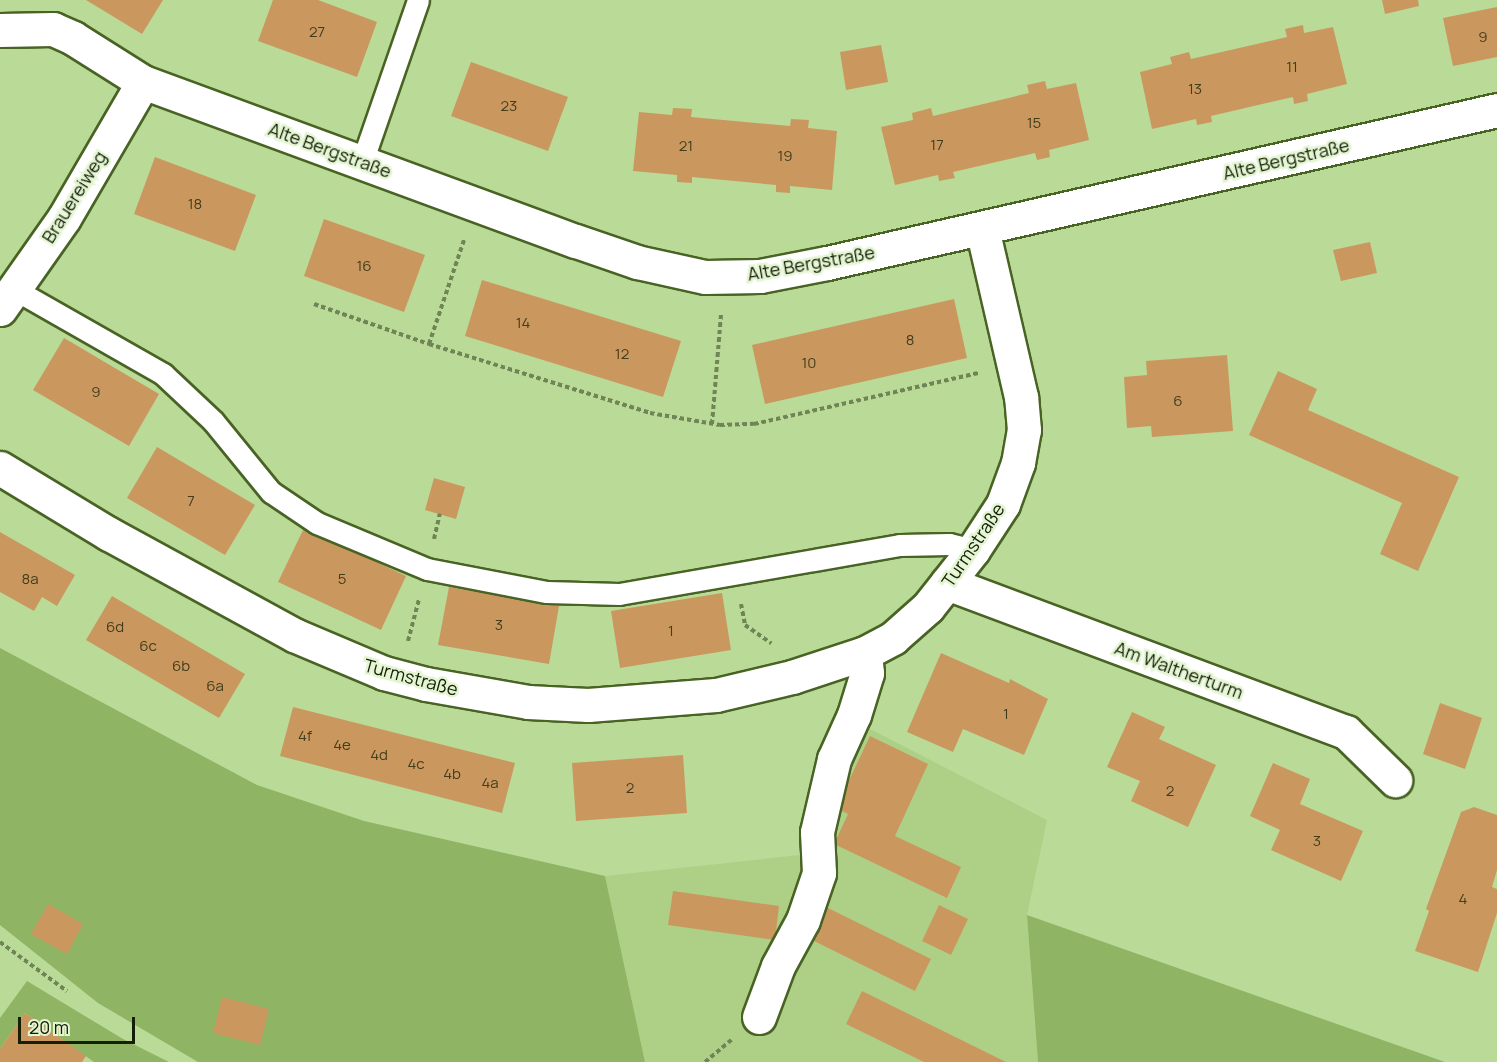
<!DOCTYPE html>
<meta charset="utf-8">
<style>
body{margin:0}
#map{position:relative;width:1497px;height:1062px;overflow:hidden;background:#bada97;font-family:Manrope,sans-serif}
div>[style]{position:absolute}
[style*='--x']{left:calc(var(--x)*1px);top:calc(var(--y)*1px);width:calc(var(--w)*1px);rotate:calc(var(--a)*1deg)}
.built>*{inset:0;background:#add086}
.green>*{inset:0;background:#8fb463}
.building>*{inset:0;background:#ca985f}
.path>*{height:4px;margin-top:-2px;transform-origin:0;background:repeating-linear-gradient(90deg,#6f8555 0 4.5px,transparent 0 7.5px)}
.roads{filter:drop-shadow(2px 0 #486324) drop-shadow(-2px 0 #486324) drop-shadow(0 2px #486324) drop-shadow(0 -2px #486324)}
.lane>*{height:21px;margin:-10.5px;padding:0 10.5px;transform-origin:10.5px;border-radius:10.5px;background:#fff}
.street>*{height:33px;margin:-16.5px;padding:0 16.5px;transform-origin:16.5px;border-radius:16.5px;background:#fff}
span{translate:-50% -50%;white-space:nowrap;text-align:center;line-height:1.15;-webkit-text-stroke:5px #e4f5d4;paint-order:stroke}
.number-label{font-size:15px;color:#423d1c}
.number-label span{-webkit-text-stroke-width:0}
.street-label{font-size:18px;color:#141f05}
.scale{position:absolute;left:18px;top:1017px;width:117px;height:27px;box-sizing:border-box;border:3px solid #141f05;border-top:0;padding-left:8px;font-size:18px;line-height:21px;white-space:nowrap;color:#141f05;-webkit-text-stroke:4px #e4f5d4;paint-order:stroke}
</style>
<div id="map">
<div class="built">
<div style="clip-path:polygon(870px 729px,1047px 820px,1027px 915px,1038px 1062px,645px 1062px,605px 876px,800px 855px)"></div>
</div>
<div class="green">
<div style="clip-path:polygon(0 648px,257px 785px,364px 821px,605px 876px,645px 1062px,198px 1062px,98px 1003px,0 925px)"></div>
<div style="clip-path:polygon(1027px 915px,1445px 1062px,1038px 1062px)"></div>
<div style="clip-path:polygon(27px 981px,123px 1039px,169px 1062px,94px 1062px,25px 1013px,0 1049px,0 1018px)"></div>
</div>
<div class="building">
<div style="clip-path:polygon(86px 0,163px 0,142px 34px)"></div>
<div style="clip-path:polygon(273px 0,318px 0,377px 22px,357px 77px,258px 41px)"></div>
<div style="clip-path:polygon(1382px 0,1418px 0,1419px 6px,1385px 14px)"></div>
<div style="clip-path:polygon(1497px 7px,1497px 57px,1453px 66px,1443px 18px)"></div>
<div style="clip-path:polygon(1303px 25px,1304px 33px,1333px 27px,1347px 84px,1307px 94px,1308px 101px,1294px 104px,1293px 97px,1211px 116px,1212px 122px,1197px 125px,1196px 119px,1152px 129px,1140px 72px,1172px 64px,1170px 57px,1189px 52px,1191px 59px,1287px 37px,1285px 29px)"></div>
<div style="clip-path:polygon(881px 45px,888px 82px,846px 90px,840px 52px)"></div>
<div style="clip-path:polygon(471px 62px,568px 97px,548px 151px,451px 116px)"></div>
<div style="clip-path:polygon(1045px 81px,1047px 89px,1076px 83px,1089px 140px,1049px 150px,1050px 157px,1037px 160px,1035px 153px,953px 172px,955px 178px,939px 181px,938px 175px,895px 185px,881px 127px,913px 120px,912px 113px,931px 108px,933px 116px,1029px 93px,1027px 85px)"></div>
<div style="clip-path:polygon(673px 108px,692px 109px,691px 117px,790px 126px,791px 119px,809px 120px,808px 128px,837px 131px,832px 190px,790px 186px,790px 193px,776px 192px,776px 185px,692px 177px,692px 183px,677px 182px,677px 175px,633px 171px,639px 112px,672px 115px)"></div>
<div style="clip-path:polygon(155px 157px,256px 195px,235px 251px,134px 214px)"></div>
<div style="clip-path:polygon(324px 219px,425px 255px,404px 312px,304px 276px)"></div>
<div style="clip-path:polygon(1370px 242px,1377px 273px,1341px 281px,1333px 250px)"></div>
<div style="clip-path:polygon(482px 280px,681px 341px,663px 397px,465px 336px)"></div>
<div style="clip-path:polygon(954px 299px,967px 358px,765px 404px,752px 345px)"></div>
<div style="clip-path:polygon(64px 338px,159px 394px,129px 446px,33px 390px)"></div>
<div style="clip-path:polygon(1227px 355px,1233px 431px,1152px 437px,1151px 426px,1127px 428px,1124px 377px,1147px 375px,1146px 361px)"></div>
<div style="clip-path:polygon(1278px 371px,1317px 389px,1308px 410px,1459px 477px,1418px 571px,1380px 554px,1402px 503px,1249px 435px)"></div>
<div style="clip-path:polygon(157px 447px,255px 505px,225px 555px,127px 498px)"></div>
<div style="clip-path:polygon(434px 478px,465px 487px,456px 519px,425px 510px)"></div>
<div style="clip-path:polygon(304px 528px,406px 576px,381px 630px,278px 582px)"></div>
<div style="clip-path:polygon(0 532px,75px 575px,57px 606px,42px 597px,34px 611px,0 592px)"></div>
<div style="clip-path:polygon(449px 587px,559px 606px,549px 664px,438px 645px)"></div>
<div style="clip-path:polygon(722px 593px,731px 650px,620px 668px,611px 611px)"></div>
<div style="clip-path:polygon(112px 596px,245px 674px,219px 718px,86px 640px)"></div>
<div style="clip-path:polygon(941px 653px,1009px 683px,1010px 679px,1048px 699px,1024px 755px,963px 729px,953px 752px,907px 732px)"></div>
<div style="clip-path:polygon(1440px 703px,1482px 718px,1465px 769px,1423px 754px)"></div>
<div style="clip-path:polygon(293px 707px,515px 763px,502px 813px,280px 756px)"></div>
<div style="clip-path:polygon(1132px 712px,1165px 727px,1159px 739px,1216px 765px,1188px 827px,1131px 801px,1140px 781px,1107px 767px)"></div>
<div style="clip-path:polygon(870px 736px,928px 764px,895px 836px,961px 867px,947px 898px,834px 844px,848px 814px,836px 808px)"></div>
<div style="clip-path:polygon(683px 755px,687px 813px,576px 821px,572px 763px)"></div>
<div style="clip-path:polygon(1273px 763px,1310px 779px,1300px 804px,1363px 831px,1341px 881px,1271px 850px,1280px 830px,1250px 816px)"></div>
<div style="clip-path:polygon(1474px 807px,1497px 815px,1497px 870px,1492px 887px,1497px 889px,1497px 913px,1478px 972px,1415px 951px,1429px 911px,1426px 909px,1461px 812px)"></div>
<div style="clip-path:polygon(673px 891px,779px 906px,775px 940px,668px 925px)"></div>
<div style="clip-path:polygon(48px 904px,83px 924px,67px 954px,31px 934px)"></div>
<div style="clip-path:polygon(939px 905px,968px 919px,951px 955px,922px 941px)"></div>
<div style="clip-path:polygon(824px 906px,931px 959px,915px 991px,808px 938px)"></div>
<div style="clip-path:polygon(862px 991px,1006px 1062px,924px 1062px,846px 1024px)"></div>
<div style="clip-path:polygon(222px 997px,269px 1009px,260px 1045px,213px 1033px)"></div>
<div style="clip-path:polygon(25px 1013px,86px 1056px,82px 1062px,0 1062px,0 1049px)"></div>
</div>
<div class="path">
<div style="--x:314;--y:304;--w:122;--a:19.2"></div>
<div style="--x:429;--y:344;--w:232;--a:17.3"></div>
<div style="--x:650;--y:413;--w:71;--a:9.7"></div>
<div style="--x:720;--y:425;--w:34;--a:-2"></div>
<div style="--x:754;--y:424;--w:231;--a:-12.8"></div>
<div style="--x:429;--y:344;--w:110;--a:-71.4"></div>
<div style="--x:712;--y:424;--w:110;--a:-85.3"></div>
<div style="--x:434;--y:539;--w:26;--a:-77"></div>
<div style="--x:741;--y:604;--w:21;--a:79"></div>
<div style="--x:745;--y:625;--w:32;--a:35"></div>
<div style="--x:408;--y:641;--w:43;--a:-75.3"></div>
<div style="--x:0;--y:942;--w:83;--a:36.2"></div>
<div style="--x:705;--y:1062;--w:35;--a:-40"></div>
</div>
<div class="roads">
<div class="lane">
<div style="--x:362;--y:162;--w:171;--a:-70.9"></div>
<div style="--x:14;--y:289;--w:172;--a:29.7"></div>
<div style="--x:163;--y:374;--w:69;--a:43.2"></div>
<div style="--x:213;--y:421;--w:92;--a:50.8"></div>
<div style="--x:271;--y:492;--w:55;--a:34"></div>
<div style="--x:317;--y:523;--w:119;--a:22.7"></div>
<div style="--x:427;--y:569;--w:122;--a:10.9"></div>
<div style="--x:547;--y:592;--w:72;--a:1.6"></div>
<div style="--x:619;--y:594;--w:285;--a:-9.9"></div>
<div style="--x:900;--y:545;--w:49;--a:-1.2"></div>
<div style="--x:949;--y:544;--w:25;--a:14"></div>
</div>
<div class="street">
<div style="--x:0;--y:30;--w:53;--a:-1.1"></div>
<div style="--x:53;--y:29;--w:22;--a:24"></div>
<div style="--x:73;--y:38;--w:83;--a:32.2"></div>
<div style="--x:143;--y:82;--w:461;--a:20.2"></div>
<div style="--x:576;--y:241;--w:65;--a:19"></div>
<div style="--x:637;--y:262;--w:70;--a:12.4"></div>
<div style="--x:705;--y:277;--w:55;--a:-1"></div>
<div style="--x:760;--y:276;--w:68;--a:-11"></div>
<div style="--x:827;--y:263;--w:687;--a:-12.86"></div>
<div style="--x:0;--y:309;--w:111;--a:-54.9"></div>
<div style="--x:64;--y:218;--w:157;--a:-59.8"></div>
<div style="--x:0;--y:468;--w:127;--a:31.2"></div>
<div style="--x:109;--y:534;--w:211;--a:28.6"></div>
<div style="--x:294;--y:635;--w:98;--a:22.9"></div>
<div style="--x:384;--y:673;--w:43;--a:14.7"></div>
<div style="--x:426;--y:684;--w:104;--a:10"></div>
<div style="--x:528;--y:702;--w:60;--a:2.9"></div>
<div style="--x:588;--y:705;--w:128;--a:-4.5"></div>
<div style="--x:716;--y:695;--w:78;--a:-13.3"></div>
<div style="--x:792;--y:677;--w:77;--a:-18.2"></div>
<div style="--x:865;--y:653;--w:32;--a:-28"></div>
<div style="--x:893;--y:638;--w:47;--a:-41.5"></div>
<div style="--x:928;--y:607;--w:73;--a:-51.7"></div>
<div style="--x:973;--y:550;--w:55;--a:-56.9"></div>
<div style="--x:1003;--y:504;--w:44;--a:-69.9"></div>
<div style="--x:1018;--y:463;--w:34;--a:-80"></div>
<div style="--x:1024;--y:430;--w:33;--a:-95"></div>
<div style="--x:1021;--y:397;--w:173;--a:-103"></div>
<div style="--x:947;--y:583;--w:426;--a:20.5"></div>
<div style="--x:1346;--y:732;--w:69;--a:44.4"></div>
<div style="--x:759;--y:1017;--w:54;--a:-69.6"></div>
<div style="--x:778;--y:966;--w:52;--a:-61.5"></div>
<div style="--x:803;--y:920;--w:50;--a:-71.2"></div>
<div style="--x:819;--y:873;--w:41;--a:-92.8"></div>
<div style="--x:817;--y:832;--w:75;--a:-76.9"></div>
<div style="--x:834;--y:759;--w:48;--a:-65.6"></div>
<div style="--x:854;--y:715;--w:44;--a:-72.8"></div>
<div style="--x:867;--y:673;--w:20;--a:-96"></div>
</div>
</div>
<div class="number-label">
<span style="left:317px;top:32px">27</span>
<span style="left:1483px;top:37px">9</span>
<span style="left:1292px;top:67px">11</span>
<span style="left:1195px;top:89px">13</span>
<span style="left:509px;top:106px">23</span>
<span style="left:1034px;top:123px">15</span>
<span style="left:937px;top:145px">17</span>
<span style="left:686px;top:146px">21</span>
<span style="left:785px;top:156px">19</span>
<span style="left:195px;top:204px">18</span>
<span style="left:364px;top:266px">16</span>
<span style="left:523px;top:323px">14</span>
<span style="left:910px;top:340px">8</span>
<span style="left:622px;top:354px">12</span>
<span style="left:809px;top:363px">10</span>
<span style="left:96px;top:392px">9</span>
<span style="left:1178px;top:401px">6</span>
<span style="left:191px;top:501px">7</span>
<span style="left:30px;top:579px">8a</span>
<span style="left:342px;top:579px">5</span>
<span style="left:499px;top:625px">3</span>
<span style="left:115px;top:627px">6d</span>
<span style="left:671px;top:631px">1</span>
<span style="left:148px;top:646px">6c</span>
<span style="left:181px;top:666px">6b</span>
<span style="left:215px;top:686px">6a</span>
<span style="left:1006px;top:714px">1</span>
<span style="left:305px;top:736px">4f</span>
<span style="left:342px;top:745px">4e</span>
<span style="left:379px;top:755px">4d</span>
<span style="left:416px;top:764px">4c</span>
<span style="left:452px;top:774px">4b</span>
<span style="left:490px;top:783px">4a</span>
<span style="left:630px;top:788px">2</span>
<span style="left:1170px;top:791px">2</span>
<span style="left:1317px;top:841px">3</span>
<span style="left:1463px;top:899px">4</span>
</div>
<div class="street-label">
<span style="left:330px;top:150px;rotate:20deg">Alte Bergstraße</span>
<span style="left:1286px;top:159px;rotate:-13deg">Alte Bergstraße</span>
<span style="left:74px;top:197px;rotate:-58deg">Brauereiweg</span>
<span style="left:811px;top:263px;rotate:-10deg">Alte Bergstraße</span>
<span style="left:973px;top:545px;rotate:-56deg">Turmstraße</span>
<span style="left:1179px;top:670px;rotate:20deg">Am Waltherturm</span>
<span style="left:411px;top:677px;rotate:15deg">Turmstraße</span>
</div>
<div class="scale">20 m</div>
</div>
